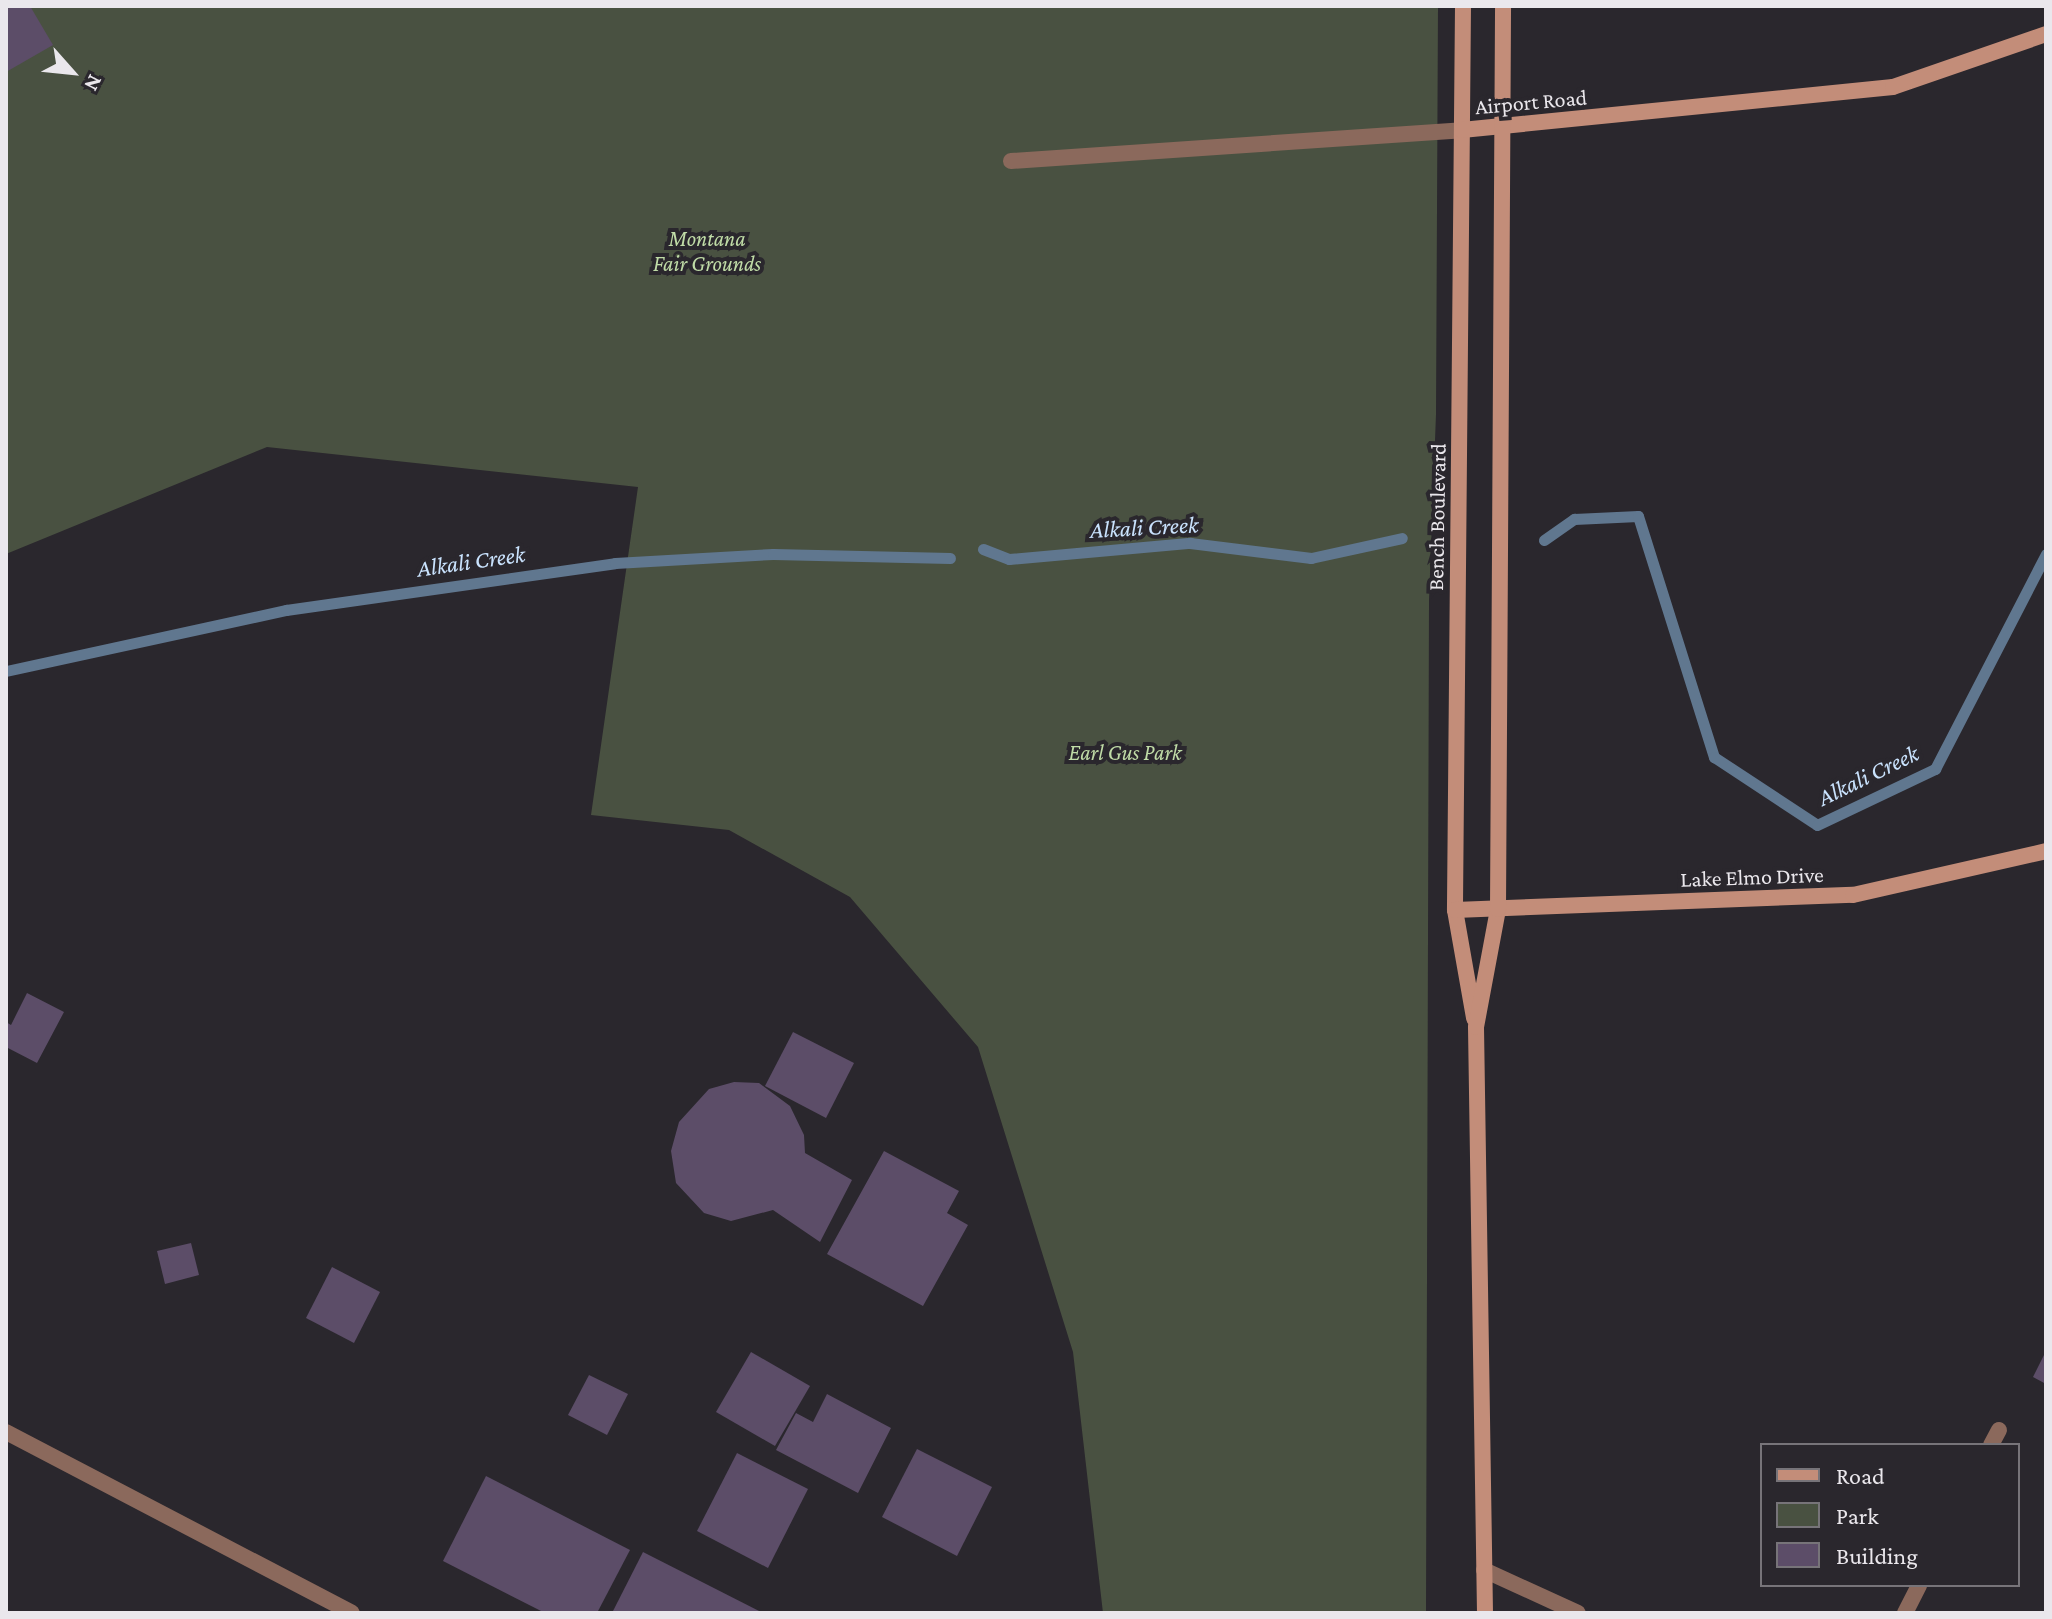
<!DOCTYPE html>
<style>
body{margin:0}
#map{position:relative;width:2052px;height:1619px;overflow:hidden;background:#2a272d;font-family:"Crimson Pro",serif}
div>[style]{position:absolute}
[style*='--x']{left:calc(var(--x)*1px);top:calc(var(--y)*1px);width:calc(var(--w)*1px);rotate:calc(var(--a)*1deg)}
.green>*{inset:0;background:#495141}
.stream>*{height:11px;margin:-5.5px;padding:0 5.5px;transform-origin:5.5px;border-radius:5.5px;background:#60778f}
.building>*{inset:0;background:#5c4d68}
.lane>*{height:16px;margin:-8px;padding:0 8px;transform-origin:8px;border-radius:8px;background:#8b695c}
.street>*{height:16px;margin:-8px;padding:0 8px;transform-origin:8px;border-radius:8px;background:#8b695c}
.secondary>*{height:16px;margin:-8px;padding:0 8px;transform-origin:8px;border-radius:8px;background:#c38d79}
span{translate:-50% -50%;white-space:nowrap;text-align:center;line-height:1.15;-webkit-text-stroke:8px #2a272d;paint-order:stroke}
.street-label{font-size:22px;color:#eae7ec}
.park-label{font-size:22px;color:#c0dca7;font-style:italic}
.water-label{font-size:24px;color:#cae3fe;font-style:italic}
.frame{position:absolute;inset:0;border:8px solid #eae7ec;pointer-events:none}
.legend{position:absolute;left:1760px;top:1443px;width:260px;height:144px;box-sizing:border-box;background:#2a272d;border:2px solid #777479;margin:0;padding:10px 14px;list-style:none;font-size:24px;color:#eae7ec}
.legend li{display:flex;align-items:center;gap:16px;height:40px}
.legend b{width:40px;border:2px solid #777479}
.north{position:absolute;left:32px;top:32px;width:80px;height:80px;-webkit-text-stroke:6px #2a272d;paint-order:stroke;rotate:117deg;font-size:22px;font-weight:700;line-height:32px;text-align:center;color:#eae7ec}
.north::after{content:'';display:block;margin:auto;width:28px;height:36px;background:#eae7ec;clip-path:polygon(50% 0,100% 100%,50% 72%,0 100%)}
</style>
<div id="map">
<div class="green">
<div style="clip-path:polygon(6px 6px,1438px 6px,1436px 414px,1429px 601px,1426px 1613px,1103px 1613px,1073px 1352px,978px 1047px,850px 897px,729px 830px,591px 815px,638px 487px,267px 447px,6px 554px)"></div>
</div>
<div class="stream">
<div style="--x:1544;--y:540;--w:37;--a:-35"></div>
<div style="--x:1574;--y:519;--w:64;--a:-2.7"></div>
<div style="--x:1638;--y:516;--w:253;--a:72.5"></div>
<div style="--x:1714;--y:757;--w:123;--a:33.4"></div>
<div style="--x:1817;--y:825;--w:131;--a:-25.4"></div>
<div style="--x:1935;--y:769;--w:242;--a:-62.7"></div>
<div style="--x:983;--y:549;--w:28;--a:21"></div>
<div style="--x:1009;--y:559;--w:182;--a:-5.1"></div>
<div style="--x:1190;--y:543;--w:122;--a:7.1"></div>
<div style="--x:1311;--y:558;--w:93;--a:-12.4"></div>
<div style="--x:6;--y:671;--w:287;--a:-12.3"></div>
<div style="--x:286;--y:610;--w:332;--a:-8.1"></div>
<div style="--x:615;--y:563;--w:158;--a:-3.3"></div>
<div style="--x:773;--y:554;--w:177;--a:1.3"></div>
</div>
<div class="building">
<div style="clip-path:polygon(6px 6px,30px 6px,53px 45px,6px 72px)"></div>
<div style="clip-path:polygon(27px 993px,64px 1012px,37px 1063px,6px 1047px,6px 1022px,11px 1025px)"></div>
<div style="clip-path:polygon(793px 1032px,854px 1063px,826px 1118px,765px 1086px)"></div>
<div style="clip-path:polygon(734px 1082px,759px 1083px,790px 1106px,804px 1135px,805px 1153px,852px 1180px,820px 1242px,773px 1210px,731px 1221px,704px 1213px,676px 1183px,671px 1151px,679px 1122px,709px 1089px)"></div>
<div style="clip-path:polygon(884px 1151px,959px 1191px,947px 1213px,968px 1225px,923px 1306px,827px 1254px)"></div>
<div style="clip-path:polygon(191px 1243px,199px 1275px,165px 1284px,157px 1251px)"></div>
<div style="clip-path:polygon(332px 1267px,380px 1292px,354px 1343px,306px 1318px)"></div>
<div style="clip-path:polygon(2046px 1351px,2046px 1384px,2033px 1377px)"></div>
<div style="clip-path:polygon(751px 1352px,810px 1386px,775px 1446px,716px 1412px)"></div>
<div style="clip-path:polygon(589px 1375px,628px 1394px,607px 1435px,568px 1415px)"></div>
<div style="clip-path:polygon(827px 1394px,891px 1428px,858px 1493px,776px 1450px,796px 1413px,813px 1422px)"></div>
<div style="clip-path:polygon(917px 1449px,992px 1487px,957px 1556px,882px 1517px)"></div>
<div style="clip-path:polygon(737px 1453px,808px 1489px,768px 1568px,697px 1531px)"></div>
<div style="clip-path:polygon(486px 1476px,630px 1550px,597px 1613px,545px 1613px,443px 1561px)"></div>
<div style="clip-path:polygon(643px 1552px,763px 1613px,612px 1613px)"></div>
</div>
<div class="lane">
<div style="--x:6;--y:1432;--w:390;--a:27.6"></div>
<div style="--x:1991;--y:1445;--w:17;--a:-62"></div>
<div style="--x:1905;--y:1613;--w:31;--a:-63"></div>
</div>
<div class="street">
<div style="--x:1011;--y:161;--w:452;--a:-3.9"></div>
<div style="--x:1484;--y:1570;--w:103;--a:24.6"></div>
</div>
<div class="secondary">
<div style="--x:1463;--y:6;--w:904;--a:90.51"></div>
<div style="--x:1455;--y:910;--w:110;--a:80"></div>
<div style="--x:1462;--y:130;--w:433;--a:-5.7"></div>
<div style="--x:1893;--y:87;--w:162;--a:-19.1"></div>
<div style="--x:1455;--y:910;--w:398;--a:-2.2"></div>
<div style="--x:1853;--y:895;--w:198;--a:-12.8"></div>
<div style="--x:1485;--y:1613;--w:586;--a:-90.88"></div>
<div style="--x:1476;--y:1027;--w:120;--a:-79.4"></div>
<div style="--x:1498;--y:909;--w:903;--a:-89.68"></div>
</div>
<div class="street-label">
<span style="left:1531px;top:102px;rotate:-5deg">Airport Road</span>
<span style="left:1437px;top:517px;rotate:-89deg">Bench Boulevard</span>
<span style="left:1752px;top:877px;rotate:-2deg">Lake Elmo Drive</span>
</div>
<div class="park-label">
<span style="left:707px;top:251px">Montana<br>Fair Grounds</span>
<span style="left:1125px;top:753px">Earl Gus Park</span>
</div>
<div class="water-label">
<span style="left:1144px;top:527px;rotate:-3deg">Alkali Creek</span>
<span style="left:471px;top:561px;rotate:-8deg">Alkali Creek</span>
<span style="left:1868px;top:775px;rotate:-26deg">Alkali Creek</span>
</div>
<div class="frame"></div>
<ul class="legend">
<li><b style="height:10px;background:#c38d79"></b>Road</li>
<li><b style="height:22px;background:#495141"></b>Park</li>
<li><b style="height:22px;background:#5c4d68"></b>Building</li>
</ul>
<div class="north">N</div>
</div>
